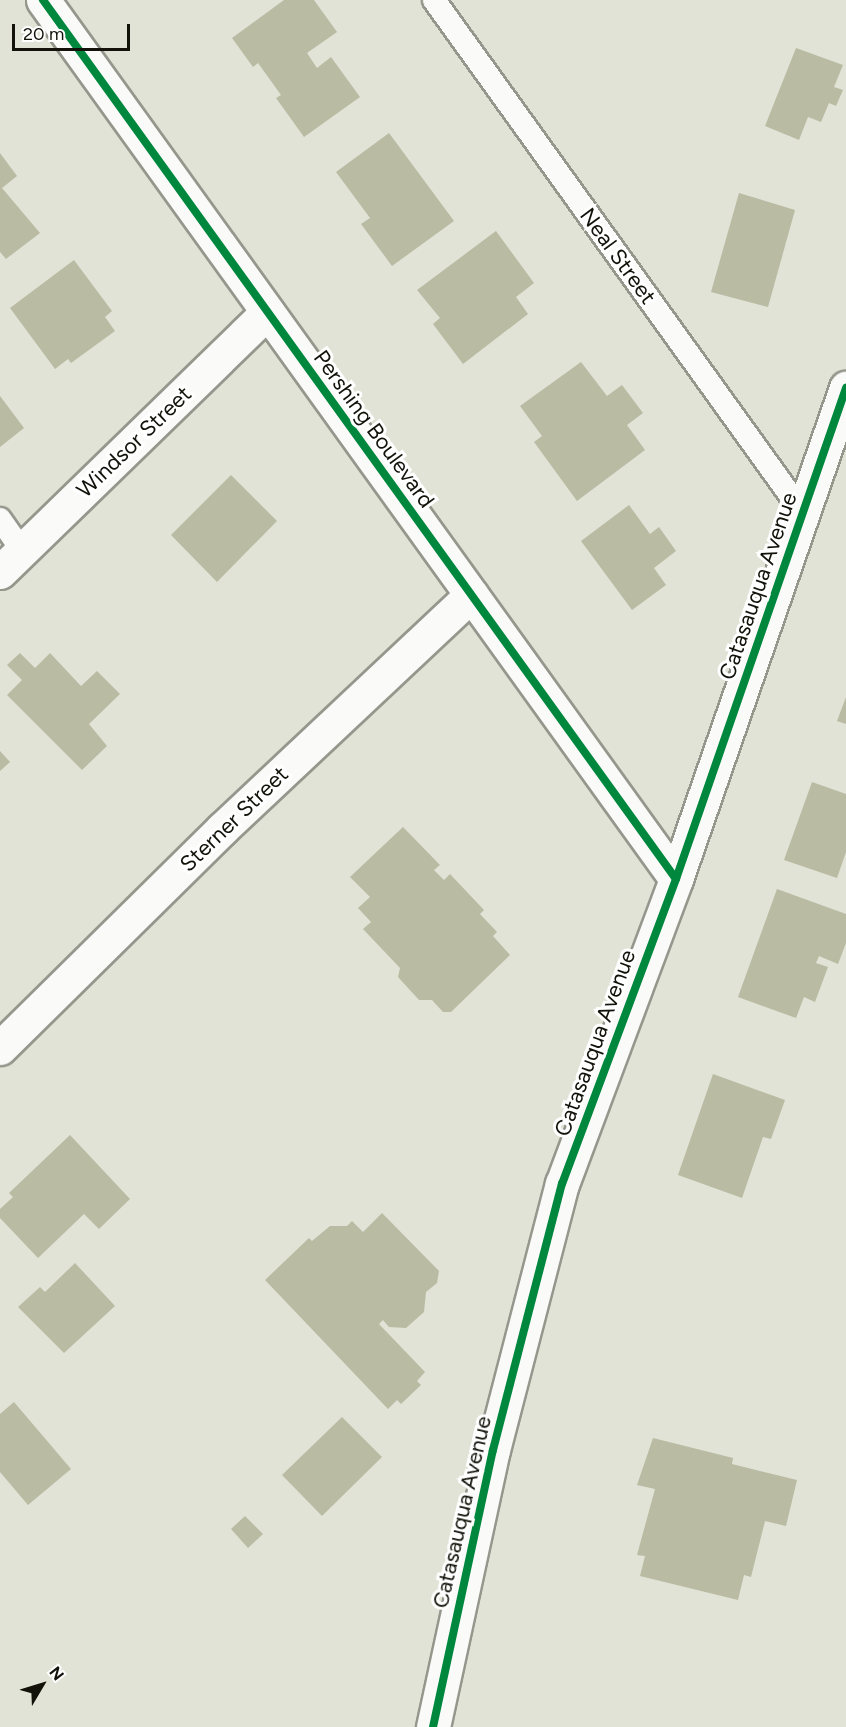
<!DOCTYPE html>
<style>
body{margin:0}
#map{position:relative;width:846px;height:1727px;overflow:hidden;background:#e1e3d6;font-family:Figtree,sans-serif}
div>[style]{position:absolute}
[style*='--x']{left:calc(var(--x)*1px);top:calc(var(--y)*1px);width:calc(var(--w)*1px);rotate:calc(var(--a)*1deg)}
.building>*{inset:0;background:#b9bba3}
.roads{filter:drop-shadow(2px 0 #95978d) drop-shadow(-2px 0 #95978d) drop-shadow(0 2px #95978d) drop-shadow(0 -2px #95978d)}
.service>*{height:22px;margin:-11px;padding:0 11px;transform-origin:11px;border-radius:11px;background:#fafbf9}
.minor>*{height:33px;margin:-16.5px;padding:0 16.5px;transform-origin:16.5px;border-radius:16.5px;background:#fafbf9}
.cycleway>*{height:8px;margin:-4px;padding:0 4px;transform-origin:4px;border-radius:4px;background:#00873e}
span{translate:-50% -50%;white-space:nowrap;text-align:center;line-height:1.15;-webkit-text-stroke:6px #fff;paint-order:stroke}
.street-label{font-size:22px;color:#12120a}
.north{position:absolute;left:12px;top:1655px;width:60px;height:60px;-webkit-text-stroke:4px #fff;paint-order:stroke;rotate:52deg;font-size:16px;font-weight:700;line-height:24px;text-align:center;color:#12120a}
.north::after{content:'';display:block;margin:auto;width:21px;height:27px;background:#12120a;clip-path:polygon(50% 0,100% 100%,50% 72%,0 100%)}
.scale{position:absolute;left:12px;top:24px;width:118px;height:27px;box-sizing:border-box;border:3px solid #12120a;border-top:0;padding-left:8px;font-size:18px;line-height:21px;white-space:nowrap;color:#12120a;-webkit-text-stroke:4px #fff;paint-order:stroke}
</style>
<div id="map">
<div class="building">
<div style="clip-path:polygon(284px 0,314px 0,337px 32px,307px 53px,317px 68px,331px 57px,360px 97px,304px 137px,276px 98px,281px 95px,258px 63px,253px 67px,232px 38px)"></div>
<div style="clip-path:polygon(796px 48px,843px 65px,834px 87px,843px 90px,836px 106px,829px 103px,821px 122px,808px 117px,799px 140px,765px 126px)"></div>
<div style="clip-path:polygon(389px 133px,454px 221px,392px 266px,361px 224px,370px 218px,336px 172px)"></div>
<div style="clip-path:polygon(0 153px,17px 176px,2px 188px,40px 233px,6px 259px,0 252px)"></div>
<div style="clip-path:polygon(739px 193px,795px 210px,768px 307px,711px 292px)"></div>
<div style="clip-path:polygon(496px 231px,534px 283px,516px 297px,528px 314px,463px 364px,433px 324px,440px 318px,417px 290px)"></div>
<div style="clip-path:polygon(74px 260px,112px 311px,105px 317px,115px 331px,71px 363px,68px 359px,55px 369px,10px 308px)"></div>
<div style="clip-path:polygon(581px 362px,607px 396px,622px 385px,643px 413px,627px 425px,645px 450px,577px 501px,534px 442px,542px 436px,520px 406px)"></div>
<div style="clip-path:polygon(0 396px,24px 428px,0 447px)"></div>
<div style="clip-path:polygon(231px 475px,277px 521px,217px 582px,171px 535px)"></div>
<div style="clip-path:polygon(629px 505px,650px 534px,659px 527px,676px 551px,654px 568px,666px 585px,632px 610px,581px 541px)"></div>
<div style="clip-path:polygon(20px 653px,35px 668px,50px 653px,81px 686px,97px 671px,120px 694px,89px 724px,107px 746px,82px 770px,7px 695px,22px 680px,7px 665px)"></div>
<div style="clip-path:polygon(846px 697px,846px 724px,837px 721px)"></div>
<div style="clip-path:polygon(0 751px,10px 762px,0 771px)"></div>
<div style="clip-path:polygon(812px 782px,846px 794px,846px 852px,837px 878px,784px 860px)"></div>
<div style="clip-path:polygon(403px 827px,440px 865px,434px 870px,444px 880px,450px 874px,484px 910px,480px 914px,497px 932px,493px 936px,510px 955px,451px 1012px,443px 1012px,432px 1000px,419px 1000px,398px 977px,400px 968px,363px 929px,371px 922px,358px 908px,370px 897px,350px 877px)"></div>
<div style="clip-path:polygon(777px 889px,846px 914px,846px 943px,838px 964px,819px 956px,816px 963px,828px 967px,815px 1002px,804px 997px,796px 1018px,738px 997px)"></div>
<div style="clip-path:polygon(713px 1074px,785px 1100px,771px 1139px,763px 1137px,742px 1198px,678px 1175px)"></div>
<div style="clip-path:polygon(70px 1135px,130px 1199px,99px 1229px,84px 1214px,38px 1258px,0 1218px,0 1209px,13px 1197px,9px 1193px)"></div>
<div style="clip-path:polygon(382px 1213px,439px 1271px,437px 1283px,426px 1292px,424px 1312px,406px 1328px,389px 1327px,383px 1320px,379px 1324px,425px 1372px,417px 1381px,421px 1385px,401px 1404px,397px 1400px,388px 1409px,265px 1280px,309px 1238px,312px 1241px,330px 1226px,347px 1226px,352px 1221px,363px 1232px)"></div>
<div style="clip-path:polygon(75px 1263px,115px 1306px,64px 1353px,18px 1307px,40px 1287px,45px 1292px)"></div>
<div style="clip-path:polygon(14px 1402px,71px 1469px,28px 1505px,0 1472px,0 1414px)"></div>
<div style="clip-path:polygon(342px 1417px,382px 1457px,322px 1516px,282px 1475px)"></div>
<div style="clip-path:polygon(653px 1438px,733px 1458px,732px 1464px,797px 1480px,786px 1526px,765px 1521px,751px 1577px,744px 1575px,738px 1600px,640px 1576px,645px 1556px,637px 1555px,655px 1489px,637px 1485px)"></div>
<div style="clip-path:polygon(245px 1516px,263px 1534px,248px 1548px,231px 1529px)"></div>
</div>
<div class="roads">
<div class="service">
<div style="--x:434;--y:0;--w:632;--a:54.27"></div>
<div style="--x:0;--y:519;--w:38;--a:55"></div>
</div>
<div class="minor">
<div style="--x:43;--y:0;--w:1083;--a:54.24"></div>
<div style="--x:0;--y:572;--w:373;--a:-44.2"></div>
<div style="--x:0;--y:1048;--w:312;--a:-44.6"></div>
<div style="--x:222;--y:829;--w:342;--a:-43.2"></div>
<div style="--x:433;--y:1727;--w:283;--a:-77.8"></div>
<div style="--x:493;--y:1450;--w:275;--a:-75.5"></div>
<div style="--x:562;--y:1184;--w:326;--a:-69.5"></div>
<div style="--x:676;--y:879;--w:520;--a:-70.9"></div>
</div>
</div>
<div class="cycleway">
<div style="--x:43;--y:0;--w:1083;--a:54.24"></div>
<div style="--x:433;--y:1727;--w:283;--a:-77.8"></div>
<div style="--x:493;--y:1450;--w:275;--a:-75.5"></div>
<div style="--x:562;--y:1184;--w:326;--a:-69.5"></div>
<div style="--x:676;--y:879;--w:520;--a:-70.9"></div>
</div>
<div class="street-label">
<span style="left:618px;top:256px;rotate:54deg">Neal Street</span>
<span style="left:374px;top:429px;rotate:54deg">Pershing Boulevard</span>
<span style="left:134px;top:442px;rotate:-44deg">Windsor Street</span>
<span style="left:758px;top:586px;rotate:-71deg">Catasauqua Avenue</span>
<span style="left:234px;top:819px;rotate:-44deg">Sterner Street</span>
<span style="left:595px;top:1043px;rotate:-70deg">Catasauqua Avenue</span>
<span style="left:462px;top:1512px;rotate:-77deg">Catasauqua Avenue</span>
</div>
<div class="north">N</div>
<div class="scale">20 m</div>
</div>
